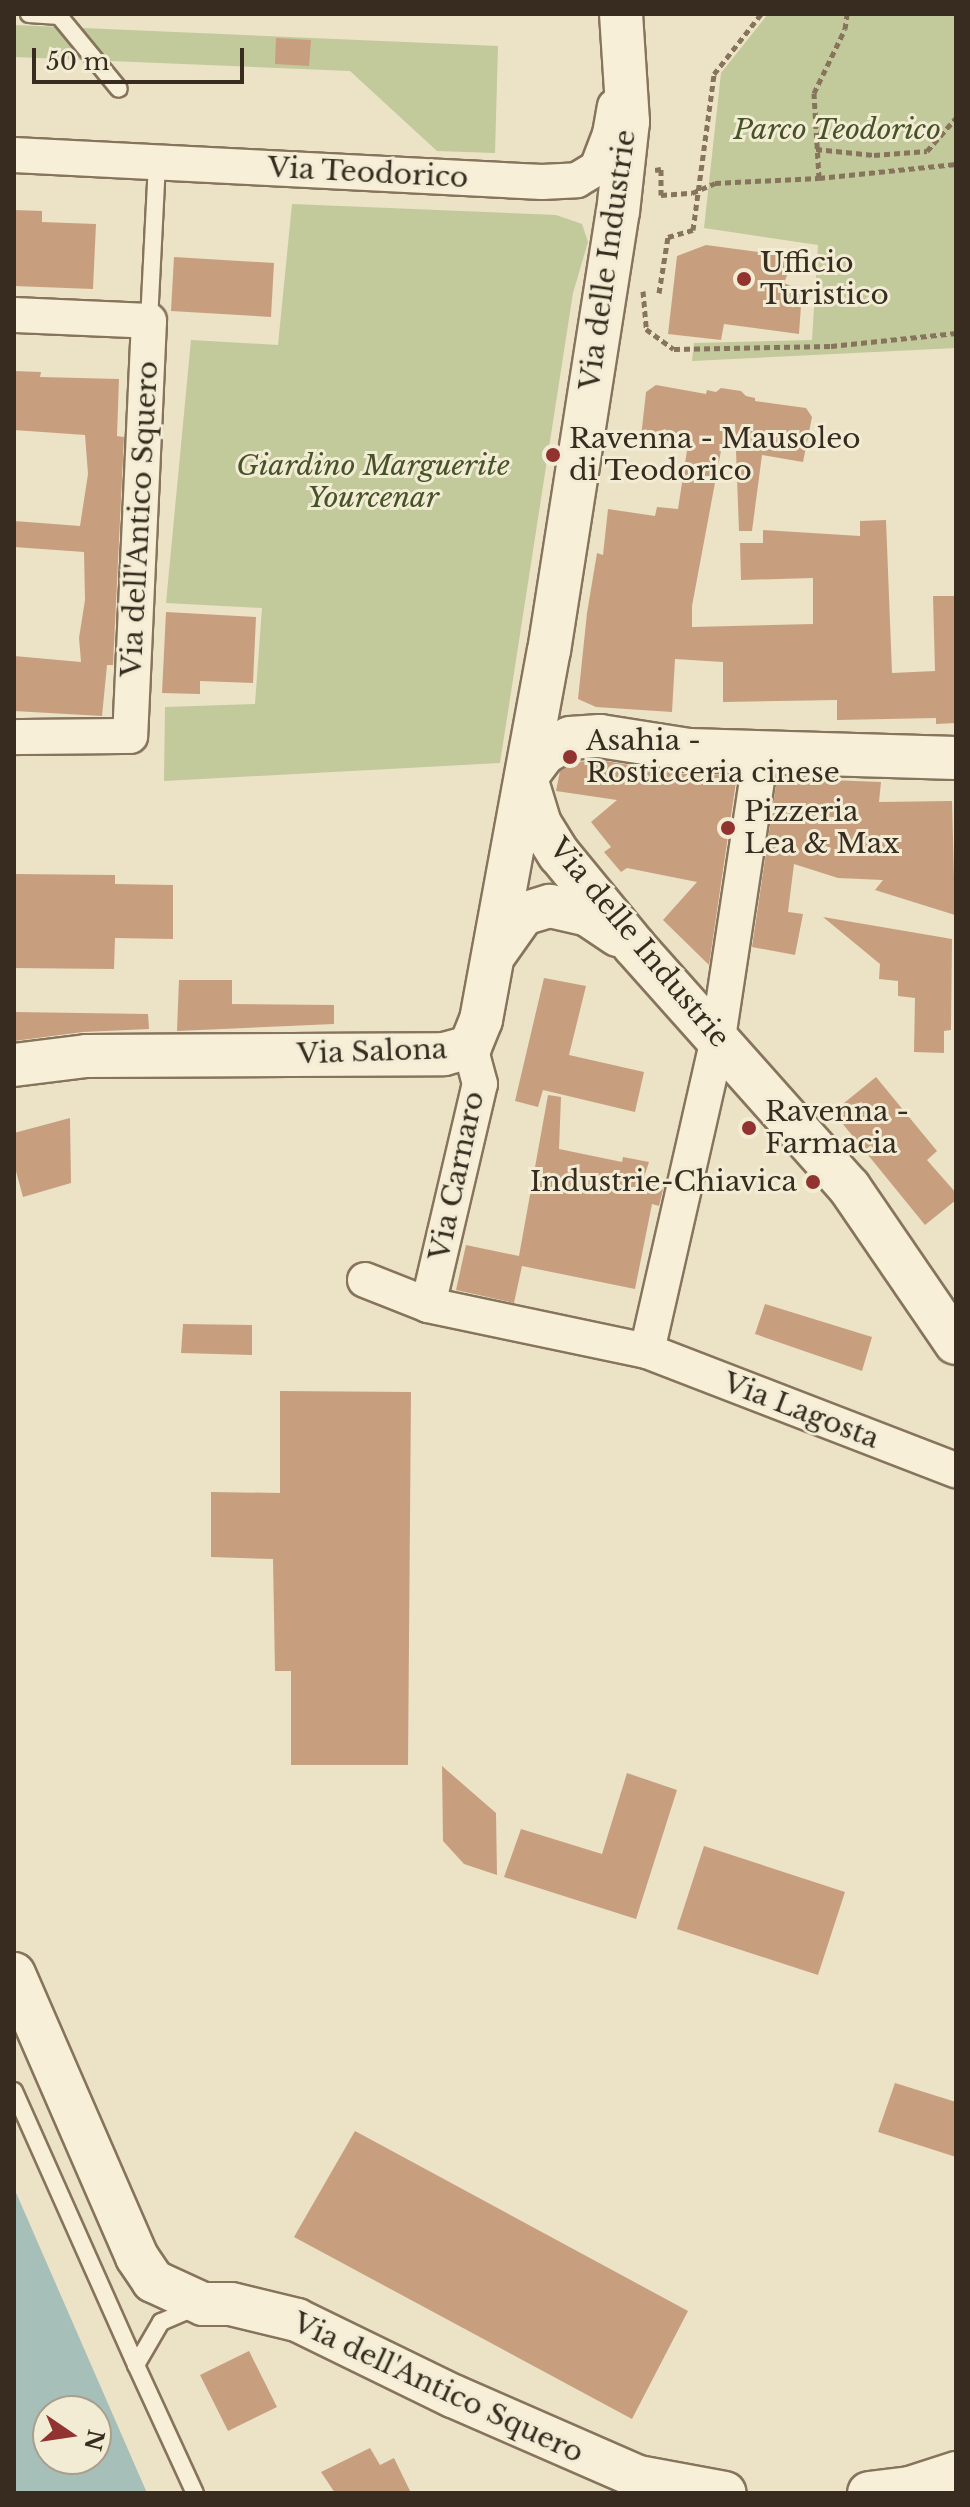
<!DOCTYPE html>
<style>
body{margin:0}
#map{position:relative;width:970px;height:2507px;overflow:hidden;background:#ece2c6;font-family:"Libre Baskerville",serif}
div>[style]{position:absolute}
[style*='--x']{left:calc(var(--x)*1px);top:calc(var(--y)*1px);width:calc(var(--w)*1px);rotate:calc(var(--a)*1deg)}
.green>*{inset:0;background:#c2c99a}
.water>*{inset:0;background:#a7bfb9}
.building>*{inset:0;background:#c79f7e}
.path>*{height:5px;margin-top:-2.5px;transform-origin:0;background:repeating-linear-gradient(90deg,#86745c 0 6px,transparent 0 10px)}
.roads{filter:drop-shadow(2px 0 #86745c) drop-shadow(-2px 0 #86745c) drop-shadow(0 2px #86745c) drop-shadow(0 -2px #86745c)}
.service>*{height:16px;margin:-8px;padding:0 8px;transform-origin:8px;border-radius:8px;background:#f7efd8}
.minor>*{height:34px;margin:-17px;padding:0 17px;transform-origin:17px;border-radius:17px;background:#f7efd8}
.tertiary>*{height:42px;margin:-21px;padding:0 21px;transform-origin:21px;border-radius:21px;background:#f7efd8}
.dots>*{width:22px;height:22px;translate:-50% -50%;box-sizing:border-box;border:4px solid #f3ecd5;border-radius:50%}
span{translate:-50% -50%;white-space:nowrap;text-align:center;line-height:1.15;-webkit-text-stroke:6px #f3ecd5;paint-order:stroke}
.park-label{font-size:28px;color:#465227;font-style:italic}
.street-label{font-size:28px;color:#372c1f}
.poi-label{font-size:28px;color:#372c1f}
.left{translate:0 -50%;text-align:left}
.right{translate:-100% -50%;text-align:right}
.frame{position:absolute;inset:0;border:16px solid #372c1f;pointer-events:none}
.north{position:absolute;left:32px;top:2395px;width:80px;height:80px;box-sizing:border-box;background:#f3ecd5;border:2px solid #a89f8c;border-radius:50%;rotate:103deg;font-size:22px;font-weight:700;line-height:32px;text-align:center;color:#372c1f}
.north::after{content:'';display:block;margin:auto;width:28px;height:36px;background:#913330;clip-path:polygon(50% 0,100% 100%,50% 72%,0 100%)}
.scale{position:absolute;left:32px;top:48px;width:212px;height:36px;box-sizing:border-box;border:4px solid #372c1f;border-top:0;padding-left:10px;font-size:24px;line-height:28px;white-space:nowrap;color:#372c1f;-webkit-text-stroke:6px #f3ecd5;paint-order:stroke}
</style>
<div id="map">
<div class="green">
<div style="clip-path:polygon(768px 14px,956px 14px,956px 348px,692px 361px,694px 343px,812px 340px,818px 245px,704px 228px,721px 73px)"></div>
<div style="clip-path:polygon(14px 25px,498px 46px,495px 153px,437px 151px,350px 71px,14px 57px)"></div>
<div style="clip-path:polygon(292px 204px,556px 215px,582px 224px,588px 242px,573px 293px,500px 763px,164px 781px,165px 707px,255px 704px,262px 608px,166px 603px,191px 340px,278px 345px)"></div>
</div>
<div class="water">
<div style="clip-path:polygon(evenodd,14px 2188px,147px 2493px,14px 2493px,14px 2188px,48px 2411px,96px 2411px,96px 2459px,48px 2459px,48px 2411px)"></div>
</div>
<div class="building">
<div style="clip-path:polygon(276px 38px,311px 40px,309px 66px,275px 64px)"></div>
<div style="clip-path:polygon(14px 210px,42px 211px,42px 222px,96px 224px,93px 289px,14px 286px)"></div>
<div style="clip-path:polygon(706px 245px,782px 255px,792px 263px,784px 283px,802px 291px,799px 334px,724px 324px,721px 340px,668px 334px,677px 256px)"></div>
<div style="clip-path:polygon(174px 257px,274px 263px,271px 317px,171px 311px)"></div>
<div style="clip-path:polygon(14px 371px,41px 372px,40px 377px,119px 379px,117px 436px,124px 437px,113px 665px,107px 665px,102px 716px,14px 711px,14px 656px,81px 662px,79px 638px,85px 600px,84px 552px,14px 547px,14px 521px,80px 526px,88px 474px,85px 435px,14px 430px)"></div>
<div style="clip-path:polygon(656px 385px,706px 394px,707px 390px,716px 392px,721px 388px,741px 391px,746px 396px,755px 398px,755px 401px,806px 408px,812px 417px,803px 462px,762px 455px,752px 531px,739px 531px,735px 424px,726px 424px,692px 606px,692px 627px,813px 624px,813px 578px,741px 580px,740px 543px,763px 543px,763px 530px,860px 536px,860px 521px,886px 520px,892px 673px,935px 671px,933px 596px,956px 596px,956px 723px,936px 724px,936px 718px,837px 720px,837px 700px,723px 702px,723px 662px,675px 659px,672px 712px,596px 707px,578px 699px,587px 613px,597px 553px,603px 555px,608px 509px,655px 516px,657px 507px,678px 509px,688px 444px,641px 437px,646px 392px)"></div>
<div style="clip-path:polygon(166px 612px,256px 617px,253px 683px,200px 681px,200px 694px,162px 693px)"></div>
<div style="clip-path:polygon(599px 760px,685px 774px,737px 775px,709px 965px,663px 920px,697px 882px,627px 868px,621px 872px,604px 852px,611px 847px,591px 822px,617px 800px,556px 791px,560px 771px,577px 762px)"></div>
<div style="clip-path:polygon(777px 778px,881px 782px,879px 802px,952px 801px,955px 915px,875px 890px,883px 880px,838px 878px,794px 864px,788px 912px,803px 914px,795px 955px,752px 947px)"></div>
<div style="clip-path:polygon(14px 874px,115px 875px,115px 884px,173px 885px,173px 939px,115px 938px,114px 969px,14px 968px)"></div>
<div style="clip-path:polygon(823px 917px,952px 939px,951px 1030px,944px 1031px,944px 1053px,914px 1052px,915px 998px,898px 996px,898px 981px,879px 979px,880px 964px)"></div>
<div style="clip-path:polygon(544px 978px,586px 986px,569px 1055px,644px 1072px,635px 1112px,543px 1090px,538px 1107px,515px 1101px)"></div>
<div style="clip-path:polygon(179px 980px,232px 980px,232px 1004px,334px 1005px,334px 1024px,177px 1031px)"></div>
<div style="clip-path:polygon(14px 1012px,148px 1014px,149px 1029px,83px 1032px,14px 1041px)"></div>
<div style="clip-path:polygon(876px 1077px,937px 1151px,927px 1160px,956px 1193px,956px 1200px,925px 1225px,833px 1112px)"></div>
<div style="clip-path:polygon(548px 1095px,561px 1097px,559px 1149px,622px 1162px,623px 1157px,649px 1162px,644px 1177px,665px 1181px,659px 1206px,652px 1204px,635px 1289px,522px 1266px,514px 1303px,456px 1290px,466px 1245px,519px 1256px)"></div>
<div style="clip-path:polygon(70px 1118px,71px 1183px,23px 1197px,14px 1164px,14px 1133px)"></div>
<div style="clip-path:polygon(765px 1304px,872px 1337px,862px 1371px,755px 1334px)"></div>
<div style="clip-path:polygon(183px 1324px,252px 1325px,252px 1355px,181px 1353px)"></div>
<div style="clip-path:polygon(280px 1391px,411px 1392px,408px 1765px,291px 1765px,291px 1671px,275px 1671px,273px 1559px,211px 1557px,211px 1492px,280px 1493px)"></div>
<div style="clip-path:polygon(442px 1766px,496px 1813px,497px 1875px,464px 1864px,443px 1841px)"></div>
<div style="clip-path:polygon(627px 1773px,677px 1790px,636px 1919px,504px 1877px,521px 1829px,602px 1854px)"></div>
<div style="clip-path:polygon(704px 1846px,845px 1892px,818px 1975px,677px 1929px)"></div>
<div style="clip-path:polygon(895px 2083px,956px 2102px,956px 2157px,878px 2132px)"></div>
<div style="clip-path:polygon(355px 2131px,688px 2311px,632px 2419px,294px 2237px)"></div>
<div style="clip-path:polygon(249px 2351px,277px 2407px,228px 2431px,200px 2375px)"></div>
<div style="clip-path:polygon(370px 2448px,380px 2465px,394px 2458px,411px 2493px,335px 2493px,321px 2472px)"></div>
</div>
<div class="path">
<div style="--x:816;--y:149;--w:58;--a:5.9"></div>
<div style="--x:874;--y:155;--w:53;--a:-4.3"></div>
<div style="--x:927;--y:151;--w:44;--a:-48.7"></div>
<div style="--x:655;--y:170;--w:6;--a:-9"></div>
<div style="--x:661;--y:169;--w:26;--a:90"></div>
<div style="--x:661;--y:195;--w:31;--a:-4"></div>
<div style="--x:692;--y:193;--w:25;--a:-23"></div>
<div style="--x:715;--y:183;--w:104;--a:-2.8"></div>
<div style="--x:819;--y:178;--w:138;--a:-5.8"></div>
<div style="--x:819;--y:178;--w:85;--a:-93.4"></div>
<div style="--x:814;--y:93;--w:71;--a:-64.2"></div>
<div style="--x:845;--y:29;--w:15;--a:-82"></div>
<div style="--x:643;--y:291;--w:38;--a:85"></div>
<div style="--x:646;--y:329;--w:34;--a:36"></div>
<div style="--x:674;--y:349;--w:157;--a:-1.1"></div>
<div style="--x:831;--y:346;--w:126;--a:-5.9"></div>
<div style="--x:659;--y:293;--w:57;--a:-80.9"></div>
<div style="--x:668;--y:237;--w:26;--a:-16"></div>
<div style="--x:693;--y:230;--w:157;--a:-82.3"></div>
<div style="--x:714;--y:74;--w:76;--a:-51.9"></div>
</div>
<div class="roads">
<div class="service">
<div style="--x:29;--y:14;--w:30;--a:4"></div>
<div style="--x:59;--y:16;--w:94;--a:50.6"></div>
<div style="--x:149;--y:321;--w:159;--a:-87.1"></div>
<div style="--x:14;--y:2091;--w:300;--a:66"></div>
<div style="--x:194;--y:2308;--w:36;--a:157"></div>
<div style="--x:161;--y:2322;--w:50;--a:120.2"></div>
<div style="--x:136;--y:2365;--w:141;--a:65.3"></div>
</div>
<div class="minor">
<div style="--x:14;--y:155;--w:529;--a:2.93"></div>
<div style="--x:542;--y:182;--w:35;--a:-3"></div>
<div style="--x:577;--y:180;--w:23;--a:-31"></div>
<div style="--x:597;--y:168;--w:36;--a:-69"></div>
<div style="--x:610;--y:134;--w:28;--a:-80"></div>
<div style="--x:14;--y:315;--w:135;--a:2.5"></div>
<div style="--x:149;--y:321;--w:415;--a:92.6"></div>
<div style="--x:130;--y:736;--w:116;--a:179.5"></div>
<div style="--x:365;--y:1280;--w:68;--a:21.6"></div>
<div style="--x:428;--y:1305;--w:224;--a:11.9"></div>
<div style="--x:647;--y:1351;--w:331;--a:21.1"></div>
<div style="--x:428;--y:1305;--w:227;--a:-76.8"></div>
<div style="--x:480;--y:1084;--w:38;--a:-105"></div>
<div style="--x:647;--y:1351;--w:321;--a:-77.2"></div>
<div style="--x:718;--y:1038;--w:288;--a:-81.4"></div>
</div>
<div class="tertiary">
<div style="--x:526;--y:777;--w:30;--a:-53"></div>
<div style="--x:544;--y:753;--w:30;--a:-30"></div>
<div style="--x:570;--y:738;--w:30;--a:-4"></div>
<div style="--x:600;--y:736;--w:90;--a:8.9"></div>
<div style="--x:689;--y:750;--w:267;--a:1.7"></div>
<div style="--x:526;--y:778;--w:48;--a:73.1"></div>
<div style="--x:540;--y:824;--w:36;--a:58"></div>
<div style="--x:559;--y:854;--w:120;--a:50.7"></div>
<div style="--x:635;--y:947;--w:322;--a:48.3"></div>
<div style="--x:849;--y:1187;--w:189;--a:55.6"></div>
<div style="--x:496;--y:952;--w:47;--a:-54.6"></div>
<div style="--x:523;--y:914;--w:28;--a:-17"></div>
<div style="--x:550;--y:906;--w:39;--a:13"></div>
<div style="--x:588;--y:915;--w:36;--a:34"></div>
<div style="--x:14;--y:1065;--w:73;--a:-7.1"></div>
<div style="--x:86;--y:1056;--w:358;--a:-0.3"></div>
<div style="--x:444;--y:1054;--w:27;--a:-15"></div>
<div style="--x:470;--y:1047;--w:29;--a:-68"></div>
<div style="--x:481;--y:1020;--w:375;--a:-79.6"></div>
<div style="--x:549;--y:651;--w:444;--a:-81.1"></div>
<div style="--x:618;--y:212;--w:91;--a:-83.7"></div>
<div style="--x:628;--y:122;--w:108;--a:-93.7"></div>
<div style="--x:14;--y:1974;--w:309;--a:66.5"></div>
<div style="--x:137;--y:2257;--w:29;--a:56"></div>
<div style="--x:153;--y:2281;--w:55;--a:24.7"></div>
<div style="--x:203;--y:2304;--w:28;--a:0"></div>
<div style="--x:231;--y:2304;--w:68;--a:13.6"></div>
<div style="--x:297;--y:2320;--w:174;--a:26"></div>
<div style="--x:453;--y:2396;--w:202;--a:23.6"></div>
<div style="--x:638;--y:2477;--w:88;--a:10.4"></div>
<div style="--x:869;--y:2493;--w:41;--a:-7"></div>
<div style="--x:910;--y:2488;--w:48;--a:-18.1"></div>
</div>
</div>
<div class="dots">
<div style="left:744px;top:279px;background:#913330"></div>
<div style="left:553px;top:455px;background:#913330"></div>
<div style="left:570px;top:757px;background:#913330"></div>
<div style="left:728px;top:828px;background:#913330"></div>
<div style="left:749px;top:1128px;background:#913330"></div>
<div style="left:813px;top:1182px;background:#913330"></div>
</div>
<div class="park-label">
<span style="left:837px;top:130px">Parco Teodorico</span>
<span style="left:373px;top:482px">Giardino Marguerite<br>Yourcenar</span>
</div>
<div class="street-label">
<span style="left:368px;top:173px;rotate:3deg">Via Teodorico</span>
<span style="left:608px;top:260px;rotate:-82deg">Via delle Industrie</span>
<span style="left:140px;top:519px;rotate:-87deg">Via dell'Antico Squero</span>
<span style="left:639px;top:943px;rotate:50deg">Via delle Industrie</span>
<span style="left:372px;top:1052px;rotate:-2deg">Via Salona</span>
<span style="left:457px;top:1176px;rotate:-78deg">Via Carnaro</span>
<span style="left:801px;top:1411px;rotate:21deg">Via Lagosta</span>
<span style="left:438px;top:2388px;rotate:25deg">Via dell'Antico Squero</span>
</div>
<div class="poi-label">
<span class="left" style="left:760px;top:279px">Ufficio<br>Turistico</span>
<span class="left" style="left:569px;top:455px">Ravenna - Mausoleo<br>di Teodorico</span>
<span class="left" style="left:586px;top:757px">Asahia -<br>Rosticceria cinese</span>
<span class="left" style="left:744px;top:828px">Pizzeria<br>Lea &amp; Max</span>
<span class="left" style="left:765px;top:1128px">Ravenna -<br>Farmacia</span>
<span class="right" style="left:797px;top:1182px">Industrie-Chiavica</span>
</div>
<div class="frame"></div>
<div class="north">N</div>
<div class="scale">50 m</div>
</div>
